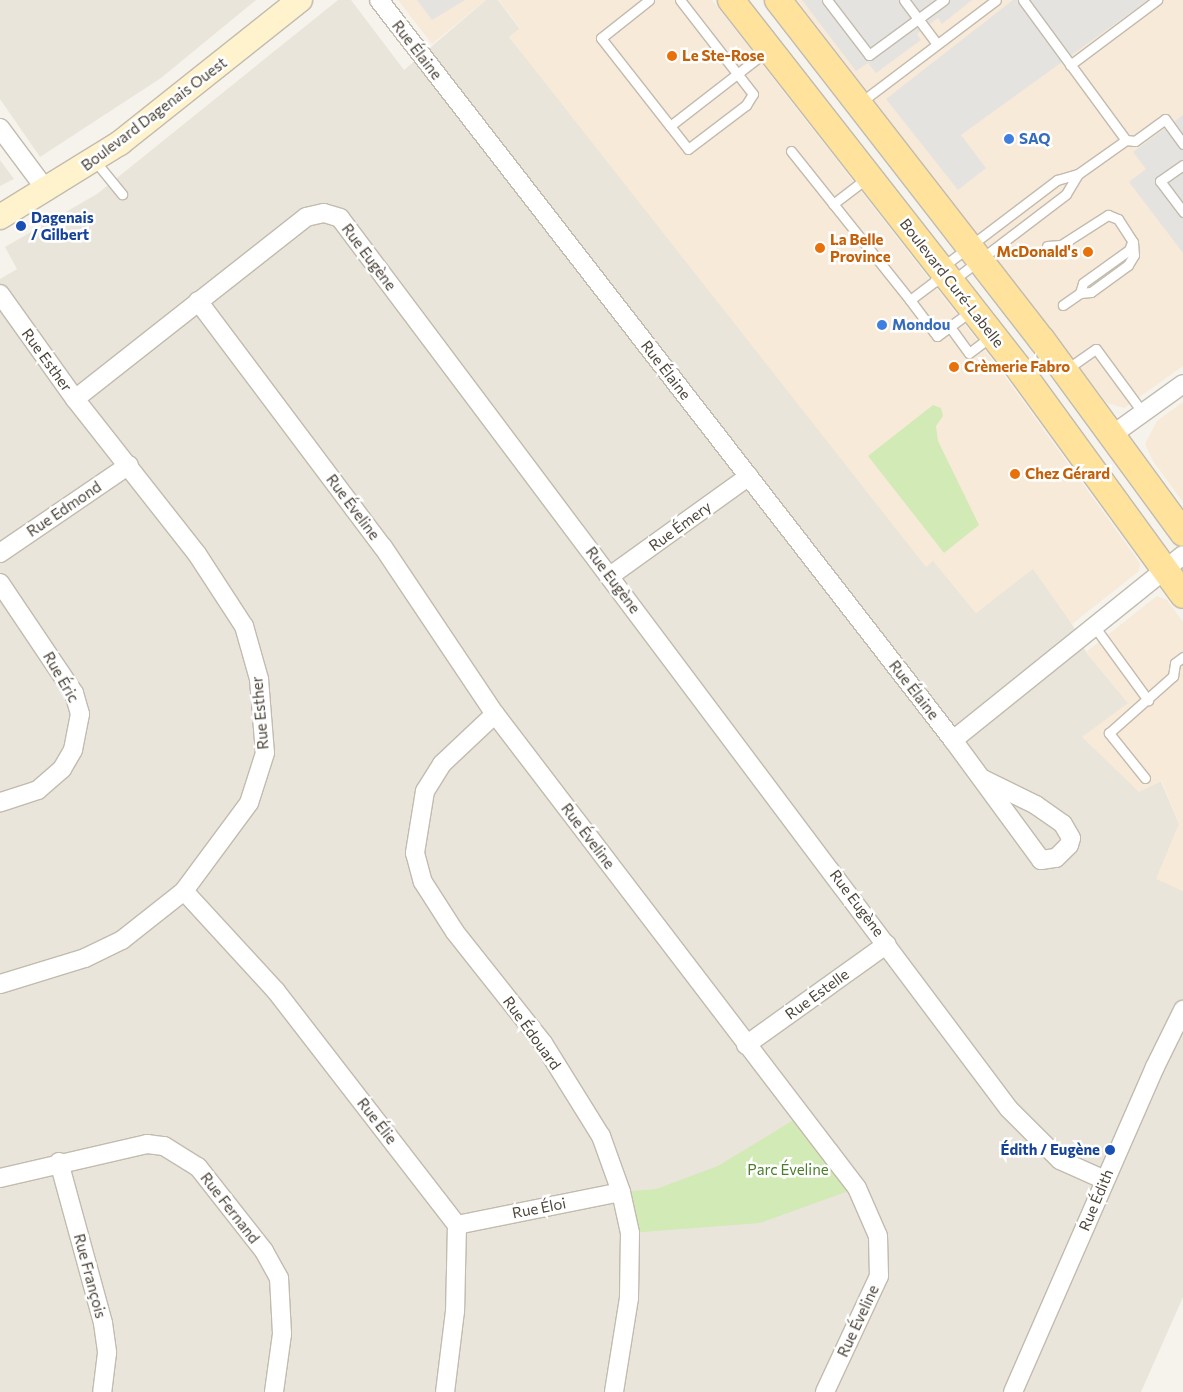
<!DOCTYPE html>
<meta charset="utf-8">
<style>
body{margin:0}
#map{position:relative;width:1183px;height:1392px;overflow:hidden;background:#f6f3ec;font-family:Commissioner,sans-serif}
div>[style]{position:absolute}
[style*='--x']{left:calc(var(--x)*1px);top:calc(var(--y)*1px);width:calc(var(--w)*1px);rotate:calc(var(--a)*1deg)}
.residential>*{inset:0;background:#eae5da}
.commercial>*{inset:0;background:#f7ead8}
.green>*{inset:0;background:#d2eab5}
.parking>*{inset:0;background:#e5e3e0}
.roads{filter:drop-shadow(1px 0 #c2bbae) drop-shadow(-1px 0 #c2bbae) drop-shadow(0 1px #c2bbae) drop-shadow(0 -1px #c2bbae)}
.lane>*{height:9px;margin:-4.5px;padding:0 4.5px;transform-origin:4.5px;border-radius:4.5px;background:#fff}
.street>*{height:18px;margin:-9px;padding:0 9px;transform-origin:9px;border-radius:9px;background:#fff}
.secondary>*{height:24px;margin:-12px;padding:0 12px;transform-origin:12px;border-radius:12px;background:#fff3cd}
.primary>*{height:26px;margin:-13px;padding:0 13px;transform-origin:13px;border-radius:13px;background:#ffe39c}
.dots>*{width:14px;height:14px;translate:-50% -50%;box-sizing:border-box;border:2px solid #fff;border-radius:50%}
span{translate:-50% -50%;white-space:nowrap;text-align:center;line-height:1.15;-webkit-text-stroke:5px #fff;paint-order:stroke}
.street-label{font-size:15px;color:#4b4439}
.food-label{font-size:15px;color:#c56008;font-weight:700}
.left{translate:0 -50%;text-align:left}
.right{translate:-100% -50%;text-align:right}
.shop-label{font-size:15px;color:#366cbe;font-weight:700}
.transit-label{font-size:15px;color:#164399;font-weight:700}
.park-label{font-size:15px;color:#4a7f2a}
</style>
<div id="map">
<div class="residential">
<div style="clip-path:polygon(0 0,256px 0,161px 78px,40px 157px,0 99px)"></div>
<div style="clip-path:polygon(338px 0,351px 0,404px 70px,486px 0,498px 0,520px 29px,509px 37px,976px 613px,1033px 568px,1072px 624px,1086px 652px,1128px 703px,1179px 824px,1157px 878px,1183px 891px,1183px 1297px,1141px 1392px,0 1392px,0 279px,17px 269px,5px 247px,97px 194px)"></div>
<div style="clip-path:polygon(0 160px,14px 179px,0 186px)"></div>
</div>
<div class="commercial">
<div style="clip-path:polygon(398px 0,486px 0,432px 44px)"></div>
<div style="clip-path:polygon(499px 0,712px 0,1001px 371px,1135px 556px,1140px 564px,1139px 571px,1072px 624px,1033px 569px,976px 613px,933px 561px,926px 567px,509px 37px,520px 28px)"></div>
<div style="clip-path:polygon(797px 0,1183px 0,1183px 366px,1124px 408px,1107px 403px)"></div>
<div style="clip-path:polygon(1183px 402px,1183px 502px,1153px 461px,1145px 444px,1157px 421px)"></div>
<div style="clip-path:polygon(1157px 596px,1167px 600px,1183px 622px,1183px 891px,1156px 879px,1179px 824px,1162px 781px,1139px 792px,1082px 737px,1128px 703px,1086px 652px)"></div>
</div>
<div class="green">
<div style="clip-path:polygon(933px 405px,941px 408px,943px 416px,936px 426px,938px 441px,979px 525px,944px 553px,868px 456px)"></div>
<div style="clip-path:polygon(800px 1116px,857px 1188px,760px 1223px,630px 1233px,621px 1192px,656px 1189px,718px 1166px)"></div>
</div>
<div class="parking">
<div style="clip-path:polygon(417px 0,465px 0,432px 20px)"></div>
<div style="clip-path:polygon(802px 0,972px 0,942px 24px,938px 18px,917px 34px,921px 40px,876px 73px,868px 63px,856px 71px)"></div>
<div style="clip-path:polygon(1013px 0,1148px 0,961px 135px,986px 168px,958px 190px,886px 99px)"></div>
<div style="clip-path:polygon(1183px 115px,1183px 253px,1129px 182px,1146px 169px,1133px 152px)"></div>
</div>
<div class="roads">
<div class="lane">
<div style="--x:649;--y:0;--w:61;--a:141.6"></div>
<div style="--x:601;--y:38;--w:112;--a:51.9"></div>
<div style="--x:670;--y:126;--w:124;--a:-37.8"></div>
<div style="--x:827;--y:0;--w:69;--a:52.6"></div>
<div style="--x:869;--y:55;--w:93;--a:-36.3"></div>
<div style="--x:904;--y:0;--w:55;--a:53.1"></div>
<div style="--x:1023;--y:0;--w:174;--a:53.7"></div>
<div style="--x:1070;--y:65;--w:109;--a:-36.8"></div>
<div style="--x:861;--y:102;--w:169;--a:-37.1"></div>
<div style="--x:670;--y:126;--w:29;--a:52"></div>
<div style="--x:688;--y:149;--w:73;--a:-37.2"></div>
<div style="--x:746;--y:105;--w:13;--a:-58"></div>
<div style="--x:753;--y:94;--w:119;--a:-127.8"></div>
<div style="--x:791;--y:151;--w:191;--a:51.4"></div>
<div style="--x:910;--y:300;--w:30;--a:-37"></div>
<div style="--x:934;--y:282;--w:16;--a:-63"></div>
<div style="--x:941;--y:268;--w:146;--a:-37.2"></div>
<div style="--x:1057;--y:180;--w:22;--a:-16"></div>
<div style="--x:1078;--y:174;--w:59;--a:-35.3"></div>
<div style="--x:1126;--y:140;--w:9;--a:6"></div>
<div style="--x:1135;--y:141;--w:37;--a:-36"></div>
<div style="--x:1165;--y:119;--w:31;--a:54"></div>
<div style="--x:95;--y:161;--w:43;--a:50.7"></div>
<div style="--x:1183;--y:165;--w:28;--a:145"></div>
<div style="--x:1160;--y:181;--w:39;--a:53"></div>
<div style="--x:833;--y:204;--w:43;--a:-37.4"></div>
<div style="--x:1047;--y:246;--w:14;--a:-4"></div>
<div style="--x:1061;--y:245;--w:56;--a:-32.6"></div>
<div style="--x:1108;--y:215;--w:11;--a:22"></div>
<div style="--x:1118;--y:219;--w:27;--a:57"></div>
<div style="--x:1133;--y:242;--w:13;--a:86"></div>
<div style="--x:1134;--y:255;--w:12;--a:121"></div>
<div style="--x:1128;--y:265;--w:46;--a:143.9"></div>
<div style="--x:1091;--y:292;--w:11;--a:175"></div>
<div style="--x:1080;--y:293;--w:21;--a:145"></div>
<div style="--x:952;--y:281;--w:143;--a:-37.3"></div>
<div style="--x:1066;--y:194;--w:23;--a:-59"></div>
<div style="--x:1080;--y:293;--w:10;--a:-73"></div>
<div style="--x:1083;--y:283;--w:57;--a:-35.7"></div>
<div style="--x:1129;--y:250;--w:9;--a:-69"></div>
<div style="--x:910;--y:300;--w:45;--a:53.1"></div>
<div style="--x:937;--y:336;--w:42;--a:-36.3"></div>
<div style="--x:950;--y:327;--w:32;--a:54"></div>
<div style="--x:969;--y:353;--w:26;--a:-37"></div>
<div style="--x:1067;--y:369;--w:35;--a:-35"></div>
<div style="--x:1096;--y:349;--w:79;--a:53.7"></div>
<div style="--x:1094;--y:626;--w:92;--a:53.9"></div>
<div style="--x:1145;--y:778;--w:58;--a:-128.7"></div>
<div style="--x:1109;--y:733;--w:86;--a:-41.7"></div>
<div style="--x:1173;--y:676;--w:13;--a:-81"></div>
<div style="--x:1175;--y:663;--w:10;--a:-37"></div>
</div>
<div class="street">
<div style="--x:379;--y:0;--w:937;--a:52.2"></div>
<div style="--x:953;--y:740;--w:149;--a:53.7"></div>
<div style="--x:1041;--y:860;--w:15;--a:-8"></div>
<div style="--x:1056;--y:858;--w:18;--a:-45"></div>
<div style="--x:1069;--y:845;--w:7;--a:-74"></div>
<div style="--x:1071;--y:838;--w:16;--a:-120"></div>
<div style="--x:1063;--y:824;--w:33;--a:-145"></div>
<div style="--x:1036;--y:805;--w:59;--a:-153.9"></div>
<div style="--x:0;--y:128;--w:79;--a:53.3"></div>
<div style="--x:0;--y:294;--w:129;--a:54.5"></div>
<div style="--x:75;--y:399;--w:197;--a:51.8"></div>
<div style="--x:197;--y:554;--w:86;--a:56.9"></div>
<div style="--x:244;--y:626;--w:55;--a:74.2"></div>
<div style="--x:259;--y:679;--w:74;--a:85.4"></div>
<div style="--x:265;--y:753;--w:52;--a:107.7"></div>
<div style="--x:249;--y:803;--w:109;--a:126.5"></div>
<div style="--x:184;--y:891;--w:79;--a:141.7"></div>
<div style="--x:122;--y:940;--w:41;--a:154.1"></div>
<div style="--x:85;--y:958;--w:89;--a:163"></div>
<div style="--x:198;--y:301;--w:308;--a:53.1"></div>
<div style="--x:383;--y:547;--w:201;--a:56.2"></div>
<div style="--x:495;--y:714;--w:596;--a:52.63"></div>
<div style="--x:857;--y:1188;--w:52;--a:66.4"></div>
<div style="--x:878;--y:1236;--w:40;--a:88.6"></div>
<div style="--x:879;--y:1276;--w:128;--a:115"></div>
<div style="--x:75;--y:399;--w:294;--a:-38.2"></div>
<div style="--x:306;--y:217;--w:18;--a:-13"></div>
<div style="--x:324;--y:213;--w:17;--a:17"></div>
<div style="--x:340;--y:218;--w:1114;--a:53.1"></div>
<div style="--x:1009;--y:1109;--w:72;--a:45"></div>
<div style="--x:1060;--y:1160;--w:49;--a:24"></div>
<div style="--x:1112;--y:435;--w:87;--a:-35.7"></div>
<div style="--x:0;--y:553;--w:156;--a:-34.3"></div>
<div style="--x:610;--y:576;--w:171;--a:-35.7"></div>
<div style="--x:0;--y:583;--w:133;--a:56.1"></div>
<div style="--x:74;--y:693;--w:22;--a:74"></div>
<div style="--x:80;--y:714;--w:37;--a:101"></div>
<div style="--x:73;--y:750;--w:22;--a:120"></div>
<div style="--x:62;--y:769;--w:32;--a:139"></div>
<div style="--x:38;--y:790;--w:40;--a:162"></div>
<div style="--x:495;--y:714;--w:73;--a:136.7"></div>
<div style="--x:442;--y:764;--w:32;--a:122"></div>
<div style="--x:425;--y:791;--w:63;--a:99.2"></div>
<div style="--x:415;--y:853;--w:30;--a:75"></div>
<div style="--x:423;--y:882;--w:59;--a:57.4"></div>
<div style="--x:455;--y:932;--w:142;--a:51.6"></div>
<div style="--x:543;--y:1043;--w:110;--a:58.1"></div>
<div style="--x:601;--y:1136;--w:59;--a:70.3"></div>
<div style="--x:621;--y:1192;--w:42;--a:77.6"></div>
<div style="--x:630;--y:1233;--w:65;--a:90.9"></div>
<div style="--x:629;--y:1298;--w:95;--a:99.1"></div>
<div style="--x:953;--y:740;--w:295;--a:-38.8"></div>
<div style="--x:184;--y:891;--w:136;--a:47.4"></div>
<div style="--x:276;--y:991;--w:296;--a:52.3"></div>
<div style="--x:457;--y:1225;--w:86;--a:91.3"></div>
<div style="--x:455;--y:1311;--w:82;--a:97"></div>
<div style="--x:746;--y:1045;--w:173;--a:-35.6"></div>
<div style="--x:59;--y:1162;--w:167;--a:74.7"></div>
<div style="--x:103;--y:1323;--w:30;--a:82"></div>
<div style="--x:107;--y:1353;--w:39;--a:97"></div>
<div style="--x:0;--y:1178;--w:151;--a:-13"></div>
<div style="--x:147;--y:1144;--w:17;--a:7"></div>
<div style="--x:164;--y:1146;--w:40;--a:32"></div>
<div style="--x:198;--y:1167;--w:107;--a:51.8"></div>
<div style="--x:264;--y:1251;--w:31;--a:61"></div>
<div style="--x:279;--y:1278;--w:56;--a:86.9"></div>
<div style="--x:282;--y:1334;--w:59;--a:97.9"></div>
<div style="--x:457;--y:1225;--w:167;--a:-11.4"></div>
<div style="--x:1013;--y:1392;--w:355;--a:-66.4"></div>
<div style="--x:1155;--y:1067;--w:64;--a:-63.8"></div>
</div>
<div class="secondary">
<div style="--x:0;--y:217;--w:141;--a:-31.7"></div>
<div style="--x:120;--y:143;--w:230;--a:-38.5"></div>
</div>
<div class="primary">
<div style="--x:731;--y:0;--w:473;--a:52"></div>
<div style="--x:1022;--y:373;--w:274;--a:54"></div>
<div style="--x:778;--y:0;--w:430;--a:52.2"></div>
<div style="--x:1042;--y:340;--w:239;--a:53.8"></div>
</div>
</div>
<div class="dots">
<div style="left:672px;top:56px;background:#e8710a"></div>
<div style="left:1009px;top:139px;background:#3f7fe0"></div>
<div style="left:21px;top:226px;background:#1a4fb4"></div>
<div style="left:820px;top:248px;background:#e8710a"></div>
<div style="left:1088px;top:252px;background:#e8710a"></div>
<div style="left:882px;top:325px;background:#3f7fe0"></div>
<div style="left:954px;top:367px;background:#e8710a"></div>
<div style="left:1015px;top:474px;background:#e8710a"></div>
<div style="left:1110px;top:1150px;background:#1a4fb4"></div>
</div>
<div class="street-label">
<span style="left:417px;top:50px;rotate:52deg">Rue Élaine</span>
<span style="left:154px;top:114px;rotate:-37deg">Boulevard Dagenais Ouest</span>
<span style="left:369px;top:257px;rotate:53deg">Rue Eugène</span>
<span style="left:952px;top:283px;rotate:52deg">Boulevard Curé-Labelle</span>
<span style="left:47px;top:360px;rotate:54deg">Rue Esther</span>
<span style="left:666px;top:370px;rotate:52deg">Rue Élaine</span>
<span style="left:353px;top:507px;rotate:53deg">Rue Éveline</span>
<span style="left:64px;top:509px;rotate:-34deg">Rue Edmond</span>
<span style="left:680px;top:526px;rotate:-36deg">Rue Émery</span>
<span style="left:613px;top:580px;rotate:53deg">Rue Eugène</span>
<span style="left:61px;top:677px;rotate:60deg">Rue Éric</span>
<span style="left:914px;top:690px;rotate:52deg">Rue Élaine</span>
<span style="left:260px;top:713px;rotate:-95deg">Rue Esther</span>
<span style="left:588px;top:836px;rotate:53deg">Rue Éveline</span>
<span style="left:857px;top:903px;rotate:53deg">Rue Eugène</span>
<span style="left:817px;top:994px;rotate:-36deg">Rue Estelle</span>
<span style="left:532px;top:1033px;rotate:54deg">Rue Édouard</span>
<span style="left:377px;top:1121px;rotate:52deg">Rue Élie</span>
<span style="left:1096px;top:1200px;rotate:-67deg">Rue Édith</span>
<span style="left:230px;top:1208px;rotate:52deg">Rue Fernand</span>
<span style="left:539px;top:1208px;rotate:-11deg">Rue Éloi</span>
<span style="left:90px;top:1276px;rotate:75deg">Rue François</span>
<span style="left:858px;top:1321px;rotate:-65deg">Rue Éveline</span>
</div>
<div class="food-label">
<span class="left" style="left:682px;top:56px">Le Ste-Rose</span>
<span class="left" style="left:830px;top:248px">La Belle<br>Province</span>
<span class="right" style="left:1078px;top:252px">McDonald's</span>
<span class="left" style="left:964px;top:367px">Crèmerie Fabro</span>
<span class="left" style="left:1025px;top:474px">Chez Gérard</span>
</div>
<div class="shop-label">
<span class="left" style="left:1019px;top:139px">SAQ</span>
<span class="left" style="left:892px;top:325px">Mondou</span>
</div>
<div class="transit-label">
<span class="left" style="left:31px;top:226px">Dagenais<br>/ Gilbert</span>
<span class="right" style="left:1100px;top:1150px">Édith / Eugène</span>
</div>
<div class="park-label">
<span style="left:788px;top:1170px">Parc Éveline</span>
</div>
</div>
